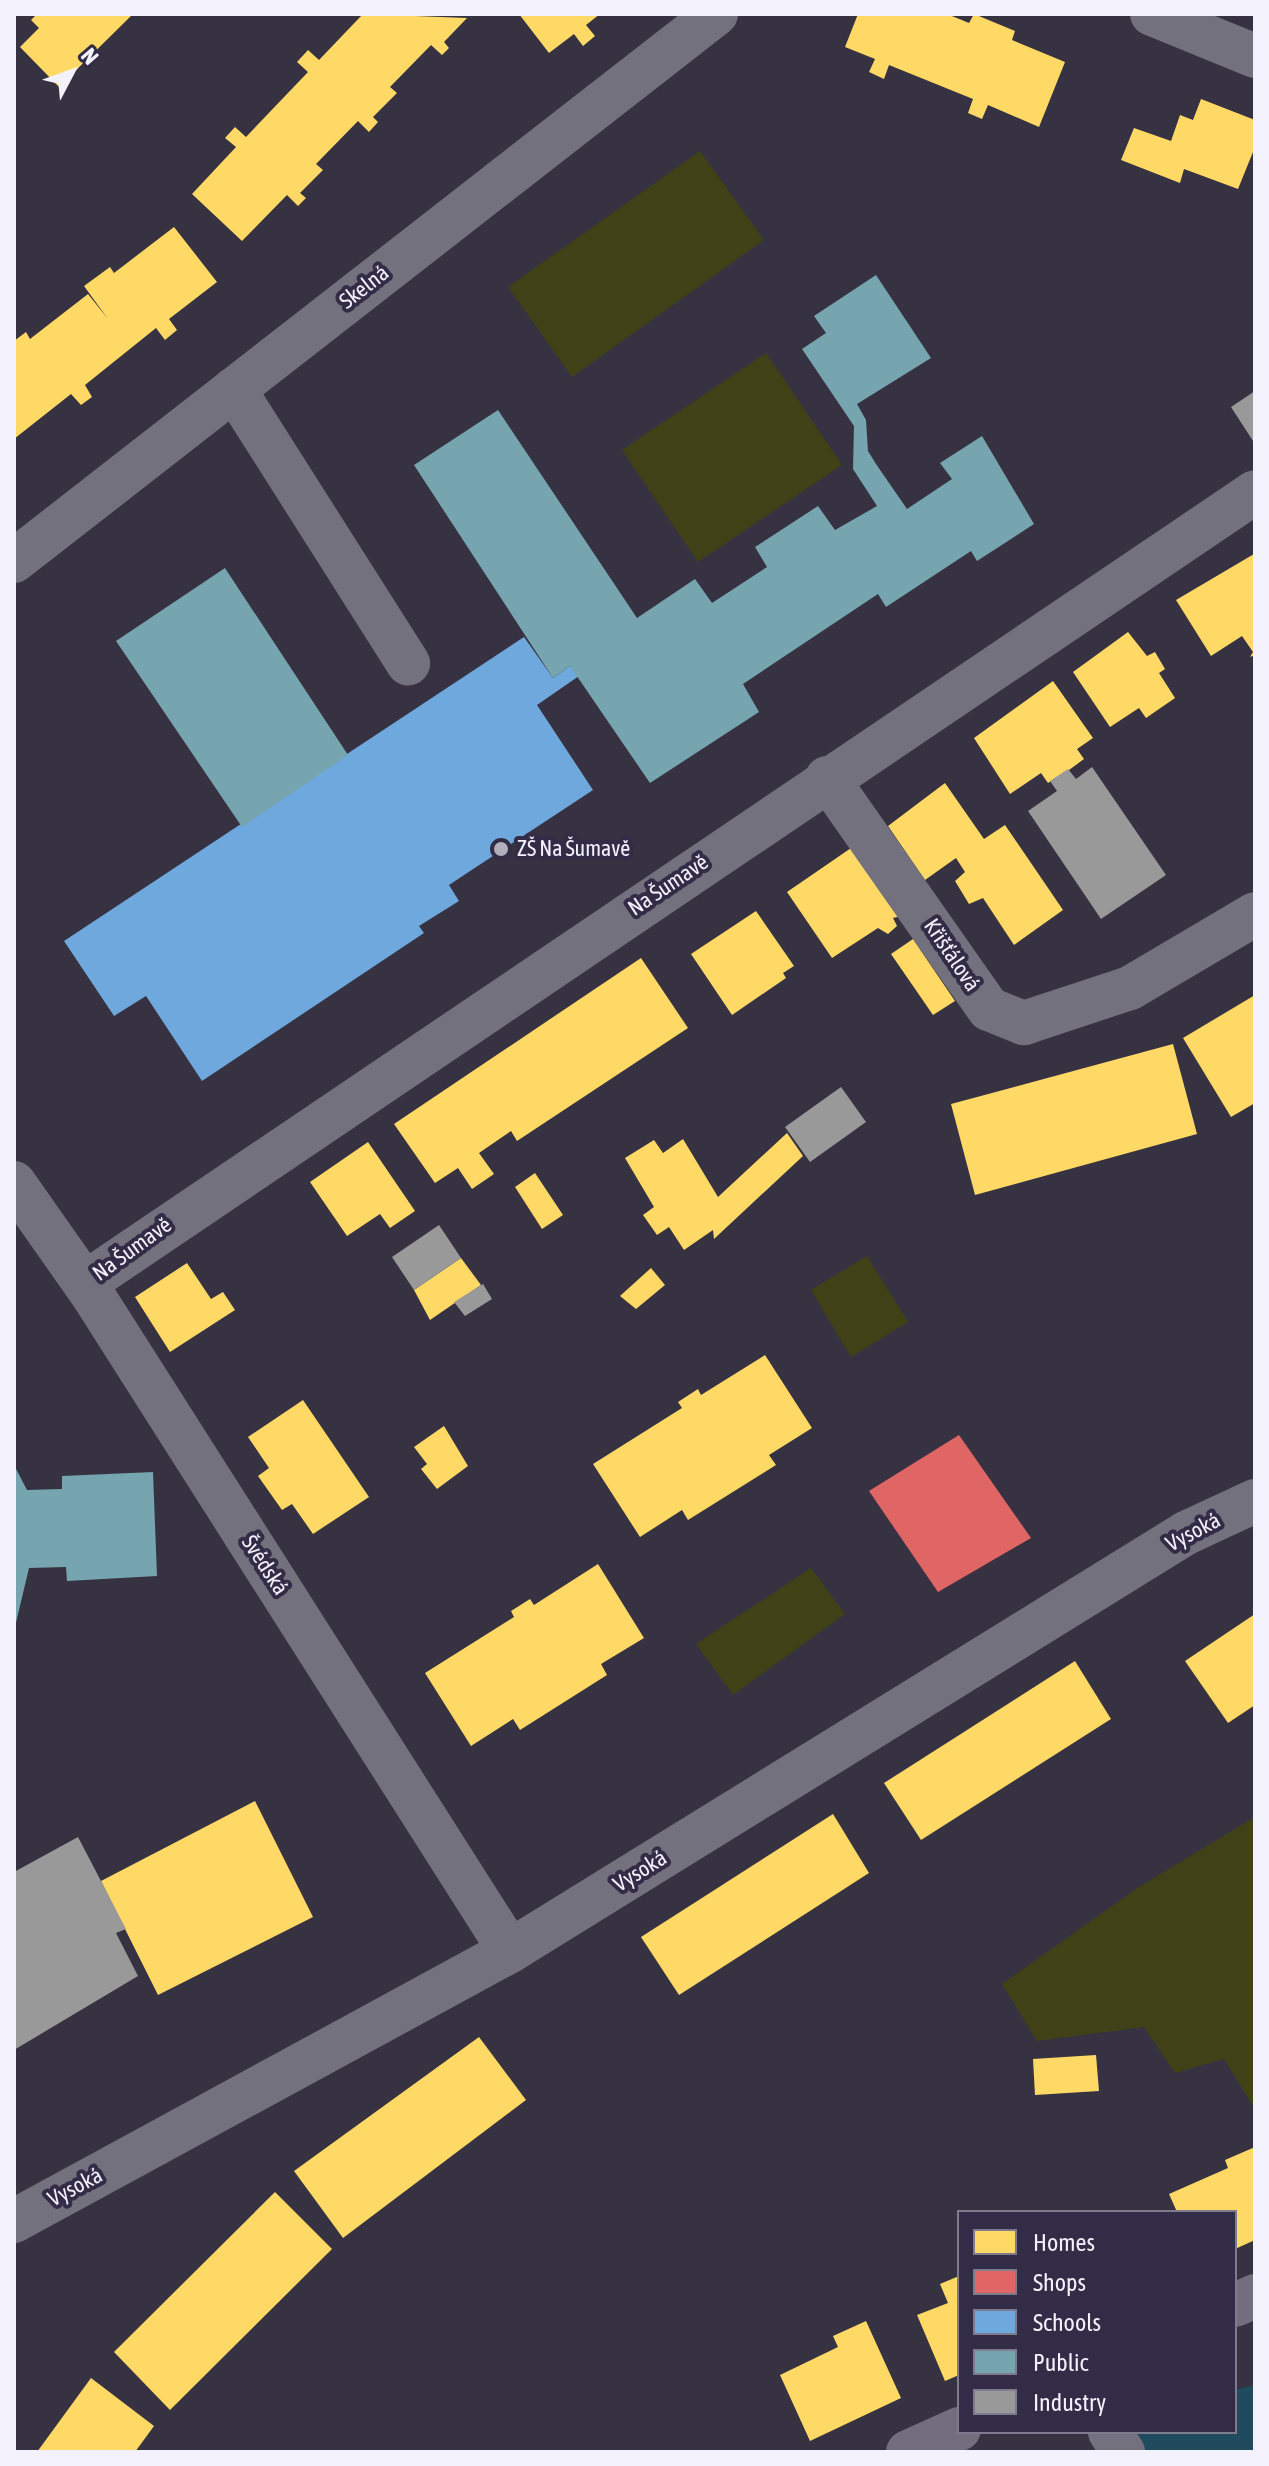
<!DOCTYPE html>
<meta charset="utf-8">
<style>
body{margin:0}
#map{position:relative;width:1269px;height:2466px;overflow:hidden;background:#363241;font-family:"Asap Condensed",sans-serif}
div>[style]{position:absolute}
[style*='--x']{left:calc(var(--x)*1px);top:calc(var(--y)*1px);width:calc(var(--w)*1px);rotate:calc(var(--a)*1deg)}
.green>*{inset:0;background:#404117}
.homes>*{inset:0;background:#ffd966}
.shops>*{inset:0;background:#e06666}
.schools>*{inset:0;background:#6fa8dc}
.public>*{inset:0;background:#76a5af}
.industry>*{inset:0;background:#999}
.river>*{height:84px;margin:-42px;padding:0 42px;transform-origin:42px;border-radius:42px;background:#204a5e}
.minor>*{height:44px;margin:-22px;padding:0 22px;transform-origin:22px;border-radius:22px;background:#73717d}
.primary>*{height:44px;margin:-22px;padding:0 22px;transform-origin:22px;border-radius:22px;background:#726e7e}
.dots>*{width:22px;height:22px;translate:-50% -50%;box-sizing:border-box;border:4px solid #322c47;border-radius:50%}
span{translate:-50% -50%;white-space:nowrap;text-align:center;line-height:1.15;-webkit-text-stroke:8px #322c47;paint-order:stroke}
.street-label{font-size:22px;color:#f3f2fc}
.poi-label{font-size:22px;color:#f3f2fc}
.left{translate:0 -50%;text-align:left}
.frame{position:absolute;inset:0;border:16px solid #f3f2fc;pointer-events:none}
.legend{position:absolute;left:957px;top:2210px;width:280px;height:224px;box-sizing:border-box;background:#322c47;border:2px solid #7f7b8f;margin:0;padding:10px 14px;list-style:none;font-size:24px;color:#f3f2fc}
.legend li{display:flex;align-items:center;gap:16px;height:40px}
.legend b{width:40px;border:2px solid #7f7b8f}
.north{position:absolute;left:32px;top:32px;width:80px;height:80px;-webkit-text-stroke:6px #322c47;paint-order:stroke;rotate:49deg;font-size:22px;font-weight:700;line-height:32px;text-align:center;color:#f3f2fc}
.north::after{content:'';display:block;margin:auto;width:28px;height:36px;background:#f3f2fc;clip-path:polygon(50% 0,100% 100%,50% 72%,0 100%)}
</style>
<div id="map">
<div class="green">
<div style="clip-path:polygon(700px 151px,764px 240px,572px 377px,508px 287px)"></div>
<div style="clip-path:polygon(766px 353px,842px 465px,698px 562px,622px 450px)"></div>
<div style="clip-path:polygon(867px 1256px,908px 1322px,851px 1357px,811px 1290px)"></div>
<div style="clip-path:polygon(811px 1568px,845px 1614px,733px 1695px,696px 1644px)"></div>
<div style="clip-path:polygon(1255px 1817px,1255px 2109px,1224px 2059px,1175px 2073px,1144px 2027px,1037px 2041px,1002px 1984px,1139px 1887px)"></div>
</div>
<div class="homes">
<div style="clip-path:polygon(37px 14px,133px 14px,59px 87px,20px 47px,39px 28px,31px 20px)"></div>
<div style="clip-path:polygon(363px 14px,467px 18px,444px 42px,449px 48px,442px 55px,431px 45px,390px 87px,397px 93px,373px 117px,378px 122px,369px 132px,358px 121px,316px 164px,323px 170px,300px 193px,306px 198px,298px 206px,287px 195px,242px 241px,192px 194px,236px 147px,225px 138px,235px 127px,246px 137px,308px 72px,297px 62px,308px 50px,319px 60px)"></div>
<div style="clip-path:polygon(519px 14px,600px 14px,586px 25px,595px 36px,583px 46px,574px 34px,549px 53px)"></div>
<div style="clip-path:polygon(858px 14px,947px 14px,969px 23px,974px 14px,1015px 31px,1012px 40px,1065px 62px,1039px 127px,988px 105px,982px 119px,968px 113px,973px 99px,889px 65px,884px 79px,869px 72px,875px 59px,845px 47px)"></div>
<div style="clip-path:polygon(1201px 99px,1255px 120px,1255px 147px,1238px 189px,1184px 169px,1180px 183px,1121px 160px,1134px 128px,1171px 141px,1180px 115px,1193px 120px)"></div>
<div style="clip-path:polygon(174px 227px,217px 282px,169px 319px,177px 330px,165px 340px,156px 328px,85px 385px,92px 397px,81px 405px,71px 394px,14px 439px,14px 341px,26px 332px,30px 339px,88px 294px,108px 319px,84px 286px,110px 267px,114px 273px)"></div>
<div style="clip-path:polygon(1254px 554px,1255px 655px,1250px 657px,1253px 652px,1242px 636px,1211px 656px,1176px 600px)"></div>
<div style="clip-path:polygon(1128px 632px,1147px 656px,1155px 652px,1165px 669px,1159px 673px,1175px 698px,1146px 718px,1139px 708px,1110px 727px,1073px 672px)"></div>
<div style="clip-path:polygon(1053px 681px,1093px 738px,1077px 749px,1084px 759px,1069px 770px,1048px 783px,1041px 773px,1010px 794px,974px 738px)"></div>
<div style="clip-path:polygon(945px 783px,984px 839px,1005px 825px,1063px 910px,1014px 945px,983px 898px,969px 904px,955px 881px,965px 872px,956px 858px,925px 880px,888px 826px)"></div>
<div style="clip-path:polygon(854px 846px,901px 916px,893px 918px,897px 926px,888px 934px,878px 928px,832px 958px,787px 892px)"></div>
<div style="clip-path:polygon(756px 911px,794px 966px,783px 973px,786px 978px,732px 1015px,691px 954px)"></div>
<div style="clip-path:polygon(913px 939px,955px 1001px,933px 1015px,891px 954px)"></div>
<div style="clip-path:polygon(641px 958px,688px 1028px,517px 1141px,511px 1131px,479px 1153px,494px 1174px,472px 1189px,458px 1168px,435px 1183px,394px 1124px)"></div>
<div style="clip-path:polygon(1255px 995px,1255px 1103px,1231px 1117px,1183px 1038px)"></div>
<div style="clip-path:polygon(1173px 1044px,1197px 1134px,975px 1195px,951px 1104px)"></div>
<div style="clip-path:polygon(787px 1133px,803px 1156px,714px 1239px,713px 1230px,684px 1250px,669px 1227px,657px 1235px,643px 1215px,654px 1207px,625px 1158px,654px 1140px,663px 1153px,683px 1139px,718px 1197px)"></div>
<div style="clip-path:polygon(368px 1142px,415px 1211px,390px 1228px,380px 1214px,347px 1236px,310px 1182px)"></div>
<div style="clip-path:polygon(535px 1173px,563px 1215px,542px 1229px,515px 1187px)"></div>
<div style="clip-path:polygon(461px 1258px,481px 1285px,430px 1320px,414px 1290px)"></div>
<div style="clip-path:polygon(187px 1263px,211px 1299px,223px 1292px,235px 1310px,170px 1352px,135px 1297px)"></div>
<div style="clip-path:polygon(651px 1268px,665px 1285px,636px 1309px,620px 1296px)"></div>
<div style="clip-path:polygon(765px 1355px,812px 1428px,769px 1455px,776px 1465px,688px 1520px,682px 1510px,640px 1537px,593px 1464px,682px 1408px,678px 1402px,698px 1389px,701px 1395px)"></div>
<div style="clip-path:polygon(303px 1400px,369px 1497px,313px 1534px,292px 1504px,282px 1510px,258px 1476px,269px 1468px,248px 1437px)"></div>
<div style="clip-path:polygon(444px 1426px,468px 1466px,437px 1489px,421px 1469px,427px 1464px,414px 1447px)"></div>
<div style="clip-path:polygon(598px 1564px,644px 1638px,601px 1664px,607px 1675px,520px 1730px,513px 1719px,471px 1746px,425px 1673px,514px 1617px,511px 1611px,530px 1599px,534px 1605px)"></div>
<div style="clip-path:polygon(1255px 1614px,1255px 1705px,1228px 1723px,1185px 1661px)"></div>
<div style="clip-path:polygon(1075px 1661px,1111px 1719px,921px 1840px,884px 1783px)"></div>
<div style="clip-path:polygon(255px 1801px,313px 1917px,158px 1995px,101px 1881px)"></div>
<div style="clip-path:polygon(833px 1814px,869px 1873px,679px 1995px,641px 1937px)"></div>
<div style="clip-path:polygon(479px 2037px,526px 2100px,343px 2238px,294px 2171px)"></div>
<div style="clip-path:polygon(1096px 2055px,1099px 2091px,1035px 2095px,1033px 2059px)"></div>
<div style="clip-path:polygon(1255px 2147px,1255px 2240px,1235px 2249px,1235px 2212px,1177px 2212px,1169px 2194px,1228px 2168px,1225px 2160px)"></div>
<div style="clip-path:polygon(275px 2192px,332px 2249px,170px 2410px,114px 2352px)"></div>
<div style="clip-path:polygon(959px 2276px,959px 2375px,945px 2381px,917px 2315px,948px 2303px,940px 2284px)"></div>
<div style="clip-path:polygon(866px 2321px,901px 2398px,810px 2441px,780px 2375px,838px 2347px,833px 2336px)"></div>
<div style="clip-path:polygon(91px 2378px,154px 2426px,135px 2452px,37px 2452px)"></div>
</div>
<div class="shops">
<div style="clip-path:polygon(959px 1435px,1031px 1538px,938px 1592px,869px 1491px)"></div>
</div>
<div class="schools">
<div style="clip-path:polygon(524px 637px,553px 678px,570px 666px,579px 676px,537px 705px,593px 790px,449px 885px,459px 901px,419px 926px,424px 933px,202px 1081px,146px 996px,114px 1016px,64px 941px)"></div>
</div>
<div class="public">
<div style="clip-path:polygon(876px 275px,931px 358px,857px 404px,866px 420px,868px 451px,876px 464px,907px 509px,952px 479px,940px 463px,982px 436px,1034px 524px,977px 561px,971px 551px,886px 607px,878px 594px,743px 684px,759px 712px,650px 783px,570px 666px,553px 678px,414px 465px,498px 410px,637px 618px,695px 579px,712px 603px,767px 567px,755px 547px,818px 506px,835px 530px,877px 506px,853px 469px,854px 426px,802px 349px,826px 333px,814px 316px)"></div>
<div style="clip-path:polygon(225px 568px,348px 755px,242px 827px,116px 641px)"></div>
<div style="clip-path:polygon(14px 1465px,27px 1490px,62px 1489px,62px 1476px,153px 1472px,157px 1576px,67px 1581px,66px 1567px,29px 1568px,14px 1631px)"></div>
</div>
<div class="industry">
<div style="clip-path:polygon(1255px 391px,1255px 444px,1231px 407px)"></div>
<div style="clip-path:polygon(1092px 767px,1166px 875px,1101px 919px,1028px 811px,1057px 791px,1050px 781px,1068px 769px,1076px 779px)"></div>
<div style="clip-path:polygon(841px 1087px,866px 1122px,810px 1162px,785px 1127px)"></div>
<div style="clip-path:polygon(439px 1225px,461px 1258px,414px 1290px,392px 1257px)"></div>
<div style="clip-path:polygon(483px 1284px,492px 1299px,465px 1316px,454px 1302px)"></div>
<div style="clip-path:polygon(78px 1837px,126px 1929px,116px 1933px,138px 1976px,14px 2050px,14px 1872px)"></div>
</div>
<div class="river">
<div style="--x:1176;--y:2452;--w:83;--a:-16.9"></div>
</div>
<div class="minor">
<div style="--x:1152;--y:14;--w:111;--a:22.2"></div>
<div style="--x:234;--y:389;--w:325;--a:57.6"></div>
<div style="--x:14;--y:561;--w:890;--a:-37.93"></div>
<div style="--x:827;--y:778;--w:282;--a:55"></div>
<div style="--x:989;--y:1009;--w:38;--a:22"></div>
<div style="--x:1024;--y:1023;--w:112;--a:-18.3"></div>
<div style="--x:1130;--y:988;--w:145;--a:-30.6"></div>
<div style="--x:14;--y:1183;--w:139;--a:54.9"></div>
<div style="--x:94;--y:1297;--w:775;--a:57.54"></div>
<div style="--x:85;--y:1283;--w:1412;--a:-34.06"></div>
<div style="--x:14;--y:2221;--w:565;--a:-28.56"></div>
<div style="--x:510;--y:1951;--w:795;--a:-31.73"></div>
<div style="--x:1186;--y:1533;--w:76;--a:-24.9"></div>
<div style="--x:1110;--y:2432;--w:24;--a:57"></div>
</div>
<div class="primary">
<div style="--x:1235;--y:2305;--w:22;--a:-24"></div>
<div style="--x:908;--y:2452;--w:56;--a:-24.3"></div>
</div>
<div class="dots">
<div style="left:501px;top:849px;background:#b1afbb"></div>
</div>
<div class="street-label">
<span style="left:364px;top:287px;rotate:-38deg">Skelná</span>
<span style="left:668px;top:885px;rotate:-34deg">Na Šumavě</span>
<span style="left:952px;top:955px;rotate:56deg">Křišťálová</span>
<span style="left:132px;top:1249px;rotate:-36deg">Na Šumavě</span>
<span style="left:1193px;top:1532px;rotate:-28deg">Vysoká</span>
<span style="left:265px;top:1565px;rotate:57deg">Švédská</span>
<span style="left:640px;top:1871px;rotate:-32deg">Vysoká</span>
<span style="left:75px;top:2187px;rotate:-28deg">Vysoká</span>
</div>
<div class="poi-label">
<span class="left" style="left:517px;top:849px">ZŠ Na Šumavě</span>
</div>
<div class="frame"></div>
<ul class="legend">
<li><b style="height:22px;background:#ffd966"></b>Homes</li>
<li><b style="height:22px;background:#e06666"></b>Shops</li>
<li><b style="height:22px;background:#6fa8dc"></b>Schools</li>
<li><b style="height:22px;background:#76a5af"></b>Public</li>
<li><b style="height:22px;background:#999"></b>Industry</li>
</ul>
<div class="north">N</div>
</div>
